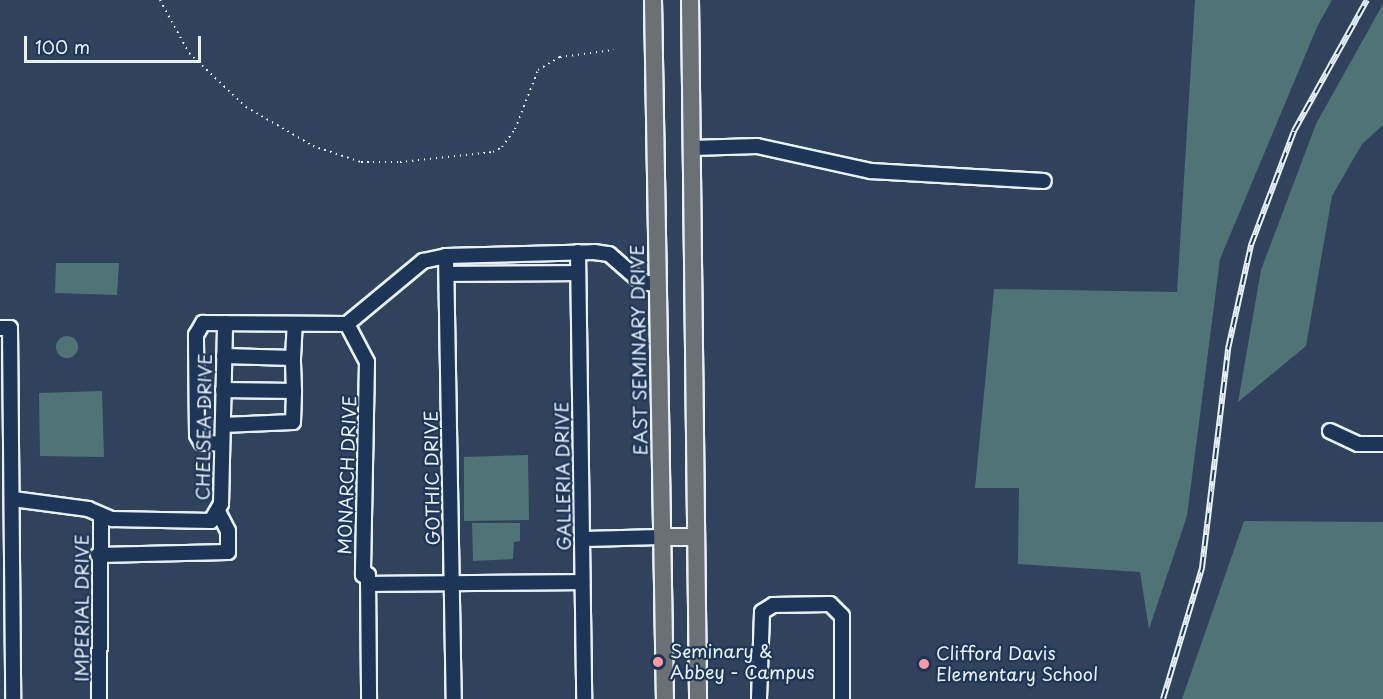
<!DOCTYPE html>
<style>
body{margin:0}
#map{position:relative;width:1383px;height:699px;overflow:hidden;background:#30425c;font-family:"Playpen Sans",sans-serif}
div>[style]{position:absolute}
[style*='--x']{left:calc(var(--x)*1px);top:calc(var(--y)*1px);width:calc(var(--w)*1px);rotate:calc(var(--a)*1deg)}
.green>*{inset:0;background:#507476}
.round{border-radius:50%}
.path>*{height:2px;margin-top:-1px;transform-origin:0;background:repeating-linear-gradient(90deg,#e8f1f8 0 1.5px,transparent 0 6px)}
.roads{filter:drop-shadow(2px 0 #e8f1f8) drop-shadow(-2px 0 #e8f1f8) drop-shadow(0 2px #e8f1f8) drop-shadow(0 -2px #e8f1f8)}
.minor>*{height:14px;margin:-7px;padding:0 7px;transform-origin:7px;border-radius:7px;background:#1d3557}
.major>*{height:16px;margin:-8px;padding:0 8px;transform-origin:8px;border-radius:8px;background:#6a7074}
.rail>*{height:6px;margin-top:-3px;transform-origin:0;background:repeating-linear-gradient(90deg,#1d3557 0 11px,#e8f1f8 0 22px);box-sizing:border-box;border-block:2px solid #e8f1f8}
.dots>*{width:16px;height:16px;translate:-50% -50%;box-sizing:border-box;border:3px solid #1d3557;border-radius:50%}
span{translate:-50% -50%;white-space:nowrap;text-align:center;line-height:1.15;-webkit-text-stroke:4.5px #1d3557;paint-order:stroke}
.street-label{font-size:18px;color:#e8f1f8}
.poi-label{font-size:18px;color:#e8f1f8}
.left{translate:0 -50%;text-align:left}
.scale{position:absolute;left:24px;top:36px;width:177px;height:27px;box-sizing:border-box;border:3px solid #e8f1f8;border-top:0;padding-left:8px;font-size:18px;line-height:21px;white-space:nowrap;color:#e8f1f8;-webkit-text-stroke:4px #1d3557;paint-order:stroke}
</style>
<div id="map">
<div class="green">
<div style="clip-path:polygon(1195px 0,1332px 0,1317px 27px,1220px 259px,1187px 516px,1149px 629px,1140px 572px,1018px 564px,1019px 488px,975px 488px,994px 289px,1177px 292px)"></div>
<div style="clip-path:polygon(1383px 4px,1383px 125px,1362px 144px,1332px 196px,1306px 346px,1238px 402px,1261px 270px,1316px 124px)"></div>
<div style="clip-path:polygon(56px 263px,119px 263px,117px 295px,55px 293px)"></div>
<div class="round" style="left:56px;top:336px;width:22px;height:22px"></div>
<div style="clip-path:polygon(102px 391px,104px 457px,40px 456px,39px 393px)"></div>
<div style="clip-path:polygon(528px 455px,529px 520px,464px 521px,464px 457px)"></div>
<div style="clip-path:polygon(1244px 521px,1383px 522px,1383px 699px,1182px 699px)"></div>
<div style="clip-path:polygon(472px 523px,520px 523px,520px 541px,514px 542px,513px 559px,473px 561px)"></div>
</div>
<div class="path">
<div style="--x:160;--y:0;--w:60;--a:61.3"></div>
<div style="--x:189;--y:53;--w:79;--a:43.5"></div>
<div style="--x:246;--y:107;--w:78;--a:30.2"></div>
<div style="--x:313;--y:146;--w:51;--a:18.4"></div>
<div style="--x:361;--y:162;--w:39;--a:0"></div>
<div style="--x:400;--y:162;--w:94;--a:-6.1"></div>
<div style="--x:493;--y:152;--w:10;--a:-29"></div>
<div style="--x:502;--y:147;--w:22;--a:-54"></div>
<div style="--x:515;--y:129;--w:63;--a:-68.7"></div>
<div style="--x:538;--y:70;--w:26;--a:-31"></div>
<div style="--x:560;--y:57;--w:54;--a:-7.4"></div>
</div>
<div class="roads">
<div class="minor">
<div style="--x:692;--y:148;--w:65;--a:-1.8"></div>
<div style="--x:757;--y:146;--w:117;--a:12.4"></div>
<div style="--x:871;--y:171;--w:173;--a:3.3"></div>
<div style="--x:578;--y:252;--w:447;--a:89.2"></div>
<div style="--x:446;--y:256;--w:443;--a:89"></div>
<div style="--x:447;--y:274;--w:131;--a:-0.4"></div>
<div style="--x:347;--y:324;--w:43;--a:62.2"></div>
<div style="--x:367;--y:362;--w:213;--a:91.1"></div>
<div style="--x:363;--y:575;--w:5;--a:0"></div>
<div style="--x:368;--y:575;--w:124;--a:89.5"></div>
<div style="--x:0;--y:328;--w:10;--a:0"></div>
<div style="--x:10;--y:328;--w:371;--a:89.5"></div>
<div style="--x:293;--y:358;--w:34;--a:-87"></div>
<div style="--x:223;--y:390;--w:71;--a:0.8"></div>
<div style="--x:223;--y:425;--w:70;--a:-2.5"></div>
<div style="--x:293;--y:422;--w:31;--a:-88"></div>
<div style="--x:294;--y:391;--w:33;--a:-92"></div>
<div style="--x:293;--y:358;--w:69;--a:-178.3"></div>
<div style="--x:1330;--y:431;--w:31;--a:25"></div>
<div style="--x:1358;--y:444;--w:25;--a:0"></div>
<div style="--x:222;--y:444;--w:21;--a:-175"></div>
<div style="--x:201;--y:442;--w:8;--a:-120"></div>
<div style="--x:197;--y:435;--w:100;--a:-90.6"></div>
<div style="--x:196;--y:335;--w:14;--a:-60"></div>
<div style="--x:203;--y:323;--w:144;--a:0.4"></div>
<div style="--x:347;--y:324;--w:99;--a:-39.7"></div>
<div style="--x:423;--y:261;--w:24;--a:-12"></div>
<div style="--x:446;--y:256;--w:148;--a:-1.5"></div>
<div style="--x:594;--y:252;--w:15;--a:8"></div>
<div style="--x:609;--y:254;--w:43;--a:41.2"></div>
<div style="--x:641;--y:282;--w:15;--a:8"></div>
<div style="--x:13;--y:499;--w:76;--a:7.6"></div>
<div style="--x:88;--y:509;--w:26;--a:23"></div>
<div style="--x:112;--y:519;--w:99;--a:1.2"></div>
<div style="--x:211;--y:521;--w:20;--a:-60"></div>
<div style="--x:221;--y:504;--w:181;--a:-88.7"></div>
<div style="--x:582;--y:539;--w:81;--a:-1.4"></div>
<div style="--x:98;--y:555;--w:130;--a:-1.3"></div>
<div style="--x:228;--y:552;--w:21;--a:-90"></div>
<div style="--x:228;--y:531;--w:20;--a:-117"></div>
<div style="--x:368;--y:584;--w:214;--a:-0.5"></div>
<div style="--x:99;--y:699;--w:182;--a:-89.4"></div>
<div style="--x:759;--y:699;--w:87;--a:-88"></div>
<div style="--x:762;--y:612;--w:13;--a:-32"></div>
<div style="--x:773;--y:605;--w:57;--a:-1"></div>
<div style="--x:830;--y:604;--w:17;--a:45"></div>
<div style="--x:842;--y:616;--w:83;--a:90"></div>
</div>
<div class="major">
<div style="--x:653;--y:0;--w:699;--a:89.02"></div>
<div style="--x:690;--y:0;--w:699;--a:89.34"></div>
<div style="--x:663;--y:537;--w:33;--a:0"></div>
</div>
</div>
<div class="rail">
<div style="--x:1163;--y:699;--w:137;--a:-73.4"></div>
<div style="--x:1202;--y:568;--w:221;--a:-83.2"></div>
<div style="--x:1228;--y:349;--w:107;--a:-77.5"></div>
<div style="--x:1251;--y:245;--w:122;--a:-69.3"></div>
<div style="--x:1294;--y:131;--w:150;--a:-60.9"></div>
</div>
<div class="dots">
<div style="left:658px;top:662px;background:#ff9aa2"></div>
<div style="left:924px;top:664px;background:#ff9aa2"></div>
</div>
<div class="street-label">
<span style="left:639px;top:350px;rotate:-91deg">EAST SEMINARY DRIVE</span>
<span style="left:204px;top:427px;rotate:-89deg">CHELSEA DRIVE</span>
<span style="left:347px;top:475px;rotate:-88deg">MONARCH DRIVE</span>
<span style="left:563px;top:476px;rotate:-91deg">GALLERIA DRIVE</span>
<span style="left:432px;top:478px;rotate:-91deg">GOTHIC DRIVE</span>
<span style="left:82px;top:608px;rotate:-90deg">IMPERIAL DRIVE</span>
</div>
<div class="poi-label">
<span class="left" style="left:670px;top:662px">Seminary &amp;<br>Abbey - Campus</span>
<span class="left" style="left:936px;top:664px">Clifford Davis<br>Elementary School</span>
</div>
<div class="scale">100 m</div>
</div>
